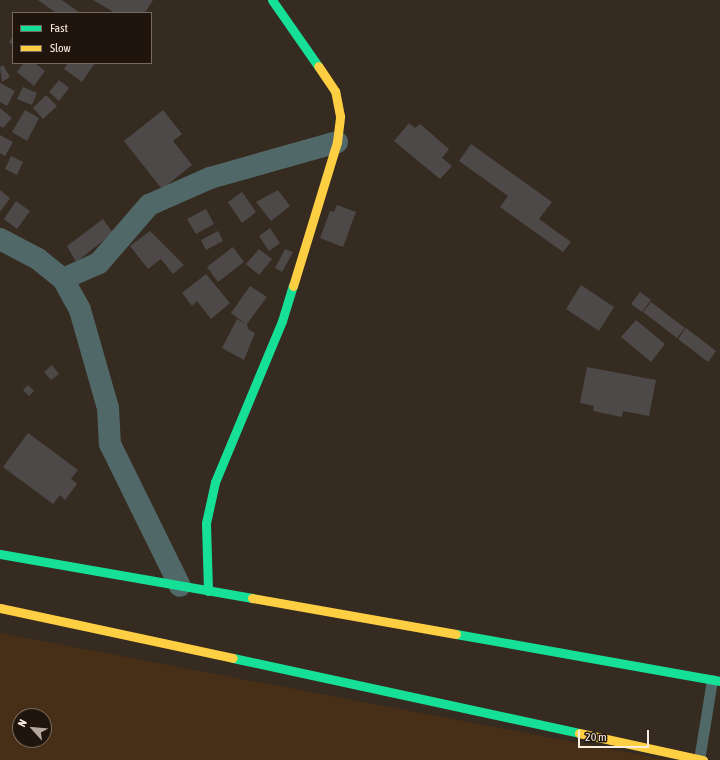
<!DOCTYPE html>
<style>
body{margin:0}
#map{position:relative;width:720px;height:760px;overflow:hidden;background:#362b20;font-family:"Asap Condensed",sans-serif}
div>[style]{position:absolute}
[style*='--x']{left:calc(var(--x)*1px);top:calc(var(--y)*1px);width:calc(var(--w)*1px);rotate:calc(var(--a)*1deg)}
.built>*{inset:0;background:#472e16}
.building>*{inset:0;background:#4d4949}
.lane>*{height:11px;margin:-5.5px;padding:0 5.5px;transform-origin:5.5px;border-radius:5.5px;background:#516868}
.street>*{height:22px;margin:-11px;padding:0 11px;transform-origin:11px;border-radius:11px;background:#516868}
.fast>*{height:9px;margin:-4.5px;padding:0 4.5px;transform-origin:4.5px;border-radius:4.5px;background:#16e098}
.slow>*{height:9px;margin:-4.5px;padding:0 4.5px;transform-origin:4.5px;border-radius:4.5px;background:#ffcf43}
span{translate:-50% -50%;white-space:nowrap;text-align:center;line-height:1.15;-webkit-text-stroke:4px #1f150c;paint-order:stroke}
.legend{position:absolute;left:12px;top:12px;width:140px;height:52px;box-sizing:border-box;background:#1f150c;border:1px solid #776b61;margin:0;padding:5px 7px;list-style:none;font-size:12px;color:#fbece0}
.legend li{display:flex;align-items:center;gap:8px;height:20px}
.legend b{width:20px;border:1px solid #776b61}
.north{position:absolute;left:12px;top:708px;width:40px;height:40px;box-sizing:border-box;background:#1f150c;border:1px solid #776b61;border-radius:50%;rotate:297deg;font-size:11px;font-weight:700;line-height:16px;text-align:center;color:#fbece0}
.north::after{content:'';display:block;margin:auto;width:14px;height:18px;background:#b6a89d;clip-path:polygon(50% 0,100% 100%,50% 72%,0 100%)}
.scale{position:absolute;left:578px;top:730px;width:71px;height:18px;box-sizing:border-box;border:2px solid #fbece0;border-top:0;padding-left:5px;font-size:12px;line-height:14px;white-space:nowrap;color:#fbece0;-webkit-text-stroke:3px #1f150c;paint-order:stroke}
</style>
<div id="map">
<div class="built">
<div style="clip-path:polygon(evenodd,0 633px,668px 760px,0 760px,0 633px,20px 716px,44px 716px,44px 740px,20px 740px,20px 716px)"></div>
</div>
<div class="building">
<div style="clip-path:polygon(38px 0,62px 0,80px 13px,56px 13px)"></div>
<div style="clip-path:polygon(93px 0,153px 0,145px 13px,115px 13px)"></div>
<div style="clip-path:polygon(13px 36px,13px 45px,9px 42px)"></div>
<div style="clip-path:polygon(24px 63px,35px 63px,45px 71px,34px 86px,17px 72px)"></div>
<div style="clip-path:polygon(68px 63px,95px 63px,82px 82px,64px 69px)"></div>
<div style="clip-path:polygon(3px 65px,10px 77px,2px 82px,0 67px)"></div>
<div style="clip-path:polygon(59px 80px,69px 88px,59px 101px,49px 92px)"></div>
<div style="clip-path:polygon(0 83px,15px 91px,7px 106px,0 102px)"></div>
<div style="clip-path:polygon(23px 87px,37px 93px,32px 105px,17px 99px)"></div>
<div style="clip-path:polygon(46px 95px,57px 106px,43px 119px,33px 108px)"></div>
<div style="clip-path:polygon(0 108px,12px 118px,3px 128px,0 126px)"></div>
<div style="clip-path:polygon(25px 110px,39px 118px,27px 141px,12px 132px)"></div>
<div style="clip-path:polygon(163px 110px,182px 134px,173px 141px,192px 165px,162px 189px,124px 141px)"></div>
<div style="clip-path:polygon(409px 123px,415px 128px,420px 124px,449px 149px,442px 158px,452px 166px,440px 179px,394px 141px)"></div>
<div style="clip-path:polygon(0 135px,13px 142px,5px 156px,0 153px)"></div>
<div style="clip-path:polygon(471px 144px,552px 202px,539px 219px,571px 242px,563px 252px,500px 207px,508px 196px,459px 161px)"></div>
<div style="clip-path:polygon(11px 156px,23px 162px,17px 175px,5px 169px)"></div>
<div style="clip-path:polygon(0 190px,10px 198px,0 212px)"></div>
<div style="clip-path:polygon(278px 190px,290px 206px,271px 221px,256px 202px)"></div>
<div style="clip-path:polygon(242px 192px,256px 212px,242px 223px,228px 202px)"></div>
<div style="clip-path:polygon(16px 201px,30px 211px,17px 229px,4px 219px)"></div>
<div style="clip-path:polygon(337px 205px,356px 212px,343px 247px,320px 238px,330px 211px,334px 212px)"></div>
<div style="clip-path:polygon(206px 209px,214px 224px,196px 234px,187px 219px)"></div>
<div style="clip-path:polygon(103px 219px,113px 233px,76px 262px,67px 246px)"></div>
<div style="clip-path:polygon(270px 228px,280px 243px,269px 251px,259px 236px)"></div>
<div style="clip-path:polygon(150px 231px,184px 265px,173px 274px,161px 259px,148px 269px,130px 246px)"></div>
<div style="clip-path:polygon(218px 231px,223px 241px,206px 250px,201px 240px)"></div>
<div style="clip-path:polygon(233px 247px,244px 262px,218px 282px,207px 267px)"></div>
<div style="clip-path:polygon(259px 249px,272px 259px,259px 275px,246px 264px)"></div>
<div style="clip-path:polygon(285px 249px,293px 252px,282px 272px,275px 268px)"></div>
<div style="clip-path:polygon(206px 274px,230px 303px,211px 319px,197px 301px,192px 306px,182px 293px)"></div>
<div style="clip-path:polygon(581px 285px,614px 307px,599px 331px,566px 309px)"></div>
<div style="clip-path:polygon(250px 286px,267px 297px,247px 324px,248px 329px,255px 333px,244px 360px,222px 348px,237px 319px,246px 324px,231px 313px)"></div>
<div style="clip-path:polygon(640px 292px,651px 300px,642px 312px,631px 304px)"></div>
<div style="clip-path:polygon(651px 302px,685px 328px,677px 338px,643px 312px)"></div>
<div style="clip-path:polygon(636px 320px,665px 344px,651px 362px,621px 337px)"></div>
<div style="clip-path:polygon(686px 328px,716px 351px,708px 362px,678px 339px)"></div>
<div style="clip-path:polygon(52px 365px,59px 374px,51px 380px,44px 372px)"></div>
<div style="clip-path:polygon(587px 367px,656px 380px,649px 416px,623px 411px,622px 417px,593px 411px,594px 406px,580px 403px)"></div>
<div style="clip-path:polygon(28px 385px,34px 391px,29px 396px,23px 390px)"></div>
<div style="clip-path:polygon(28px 433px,78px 470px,71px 479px,77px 484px,65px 500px,60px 495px,53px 504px,3px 467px)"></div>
</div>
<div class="lane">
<div style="--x:699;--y:760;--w:81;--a:-80.8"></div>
</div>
<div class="street">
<div style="--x:0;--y:239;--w:43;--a:27.8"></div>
<div style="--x:38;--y:259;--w:32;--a:39"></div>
<div style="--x:63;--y:279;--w:35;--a:61"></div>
<div style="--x:80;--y:310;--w:102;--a:74.1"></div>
<div style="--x:108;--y:408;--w:36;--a:87"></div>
<div style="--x:110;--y:444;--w:158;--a:63.8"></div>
<div style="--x:63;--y:279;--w:39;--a:-24"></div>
<div style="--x:99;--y:263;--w:77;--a:-49.2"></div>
<div style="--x:149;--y:205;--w:67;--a:-23.9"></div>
<div style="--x:210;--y:178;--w:132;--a:-15.8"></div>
</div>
<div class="fast">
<div style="--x:272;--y:0;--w:80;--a:55.1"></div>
<div style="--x:0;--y:554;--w:256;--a:9.9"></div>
<div style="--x:208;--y:591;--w:68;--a:-91.7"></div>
<div style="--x:206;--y:523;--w:42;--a:-77.6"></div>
<div style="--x:215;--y:482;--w:174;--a:-67.4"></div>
<div style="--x:282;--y:321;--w:37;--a:-73"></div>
<div style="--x:456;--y:634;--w:268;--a:10.1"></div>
<div style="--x:233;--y:658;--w:354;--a:12.2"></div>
</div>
<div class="slow">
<div style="--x:293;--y:286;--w:151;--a:-73"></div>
<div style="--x:337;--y:142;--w:26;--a:-83"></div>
<div style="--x:340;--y:116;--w:25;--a:-101"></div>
<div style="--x:335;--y:91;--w:30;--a:-124"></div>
<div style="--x:252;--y:598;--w:207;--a:10"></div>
<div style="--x:0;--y:608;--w:238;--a:12.1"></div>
<div style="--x:579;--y:733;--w:127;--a:12.3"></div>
</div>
<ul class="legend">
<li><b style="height:5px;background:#16e098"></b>Fast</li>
<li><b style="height:5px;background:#ffcf43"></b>Slow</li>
</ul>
<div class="north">N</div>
<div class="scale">20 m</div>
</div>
